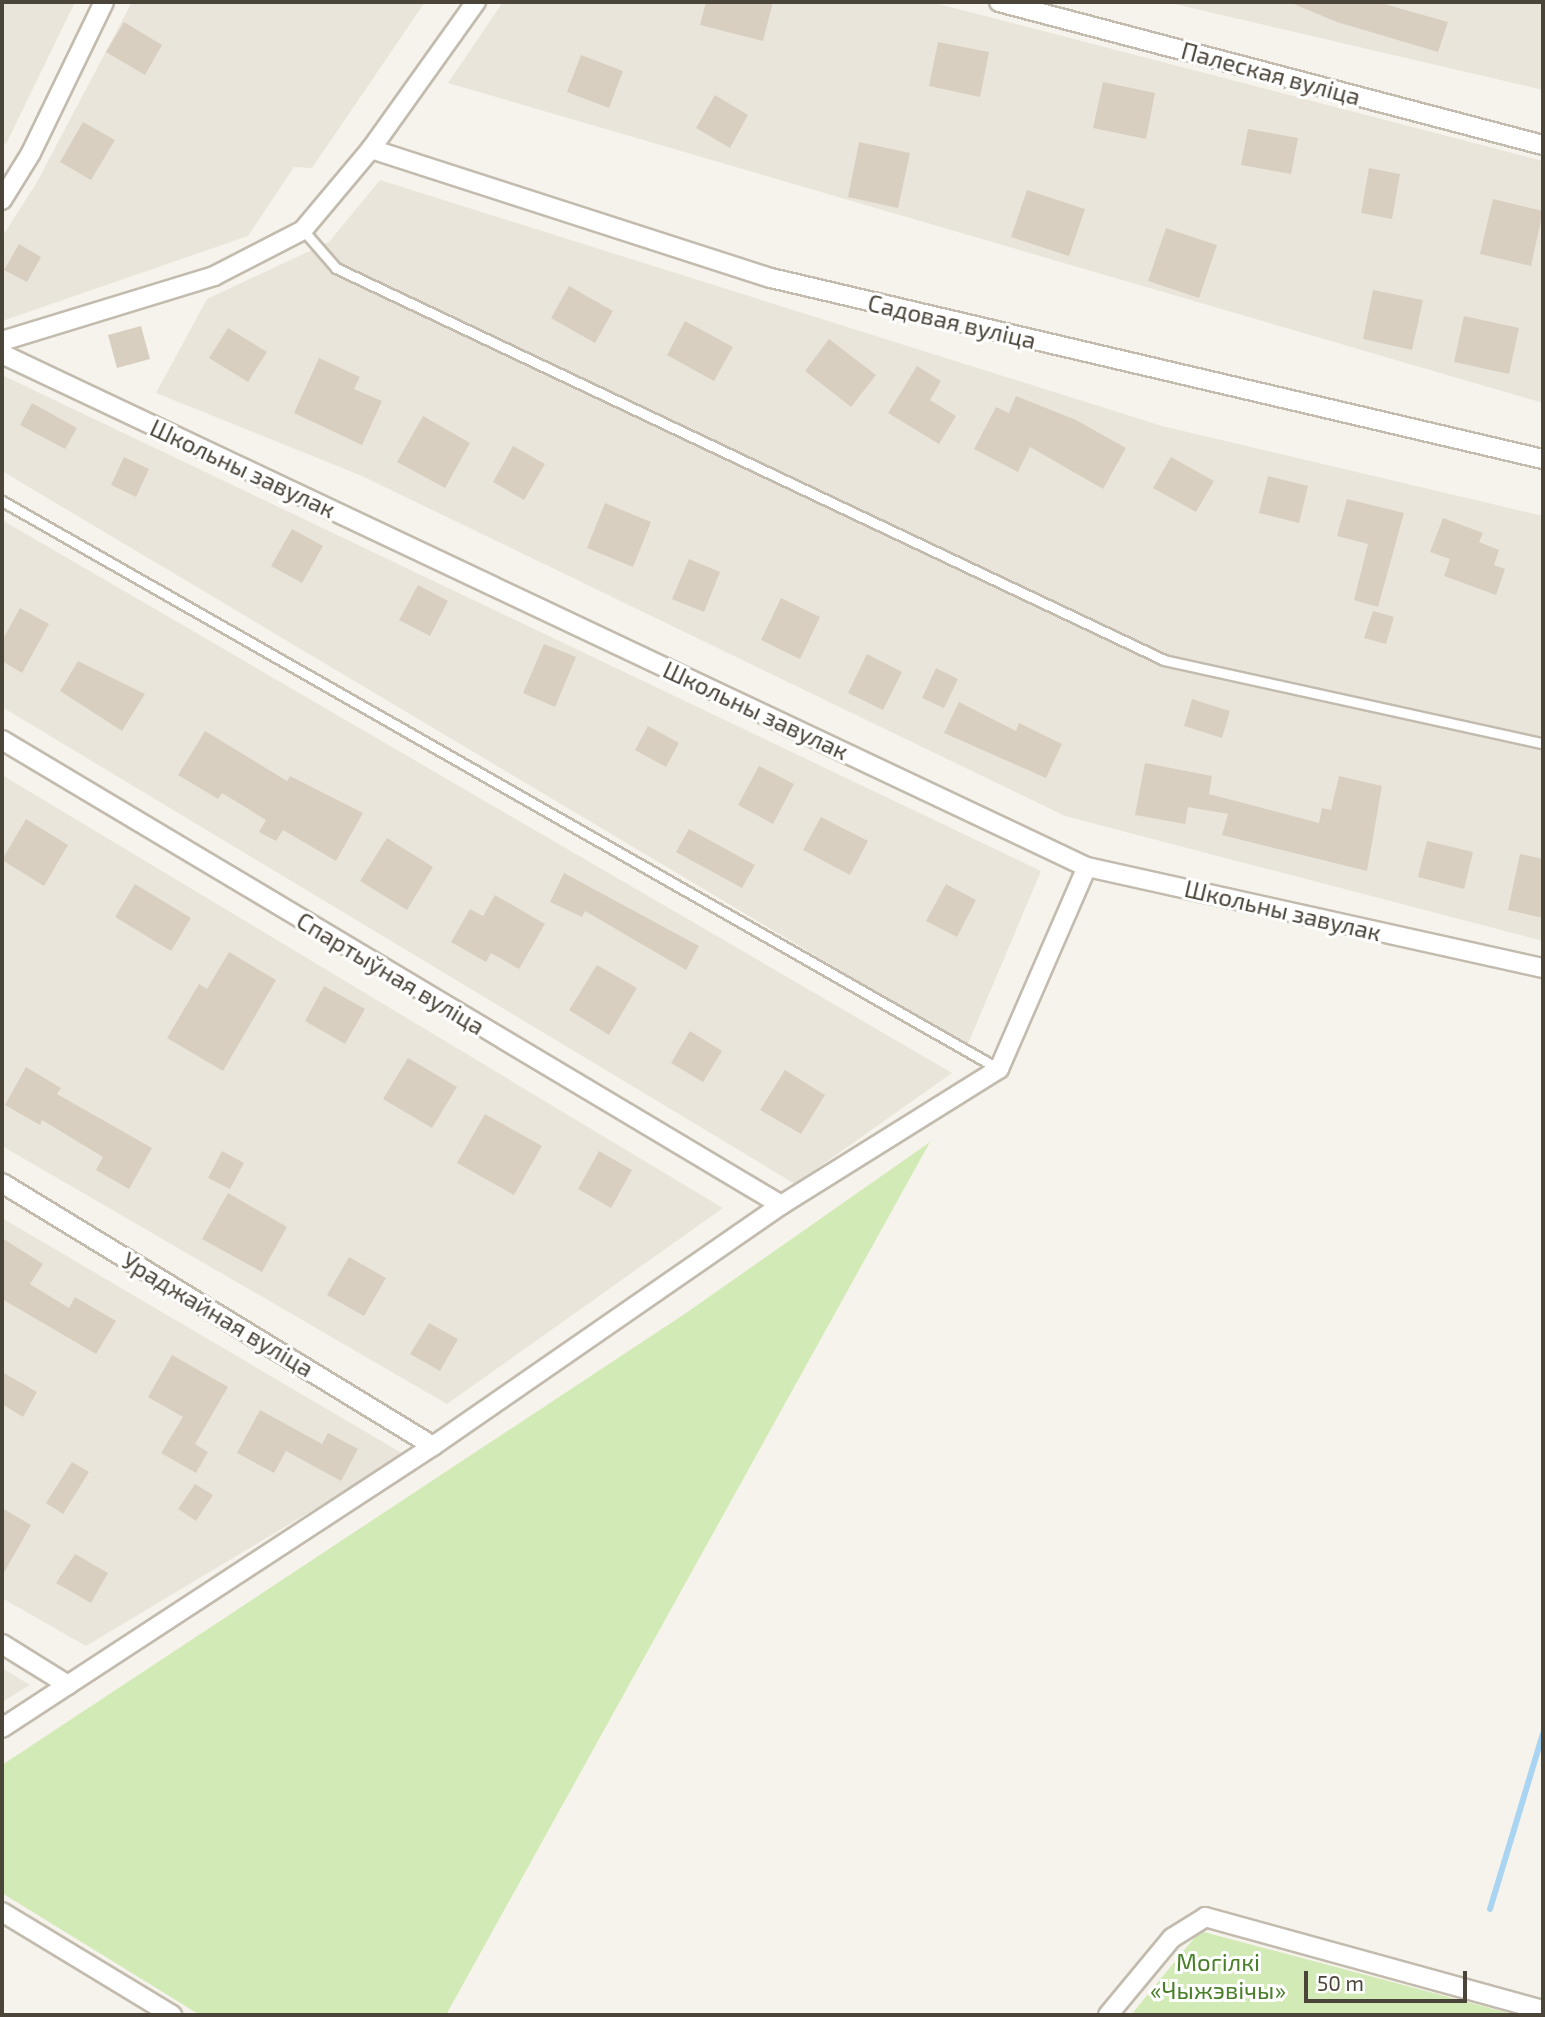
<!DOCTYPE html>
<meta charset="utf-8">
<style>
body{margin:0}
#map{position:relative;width:1545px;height:2017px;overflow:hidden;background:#f6f3ec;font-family:"Exo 2",sans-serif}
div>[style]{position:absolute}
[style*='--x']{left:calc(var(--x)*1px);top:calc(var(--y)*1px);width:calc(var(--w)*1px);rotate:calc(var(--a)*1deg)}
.residential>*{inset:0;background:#eae5da}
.green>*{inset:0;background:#d2eab5}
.stream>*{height:6px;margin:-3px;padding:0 3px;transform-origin:3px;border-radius:3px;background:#a9d4f2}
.building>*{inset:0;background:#d8cfc1}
.roads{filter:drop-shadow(2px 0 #c2bbae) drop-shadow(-2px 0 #c2bbae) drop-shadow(0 2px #c2bbae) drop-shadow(0 -2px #c2bbae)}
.lane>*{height:9px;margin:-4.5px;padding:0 4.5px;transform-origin:4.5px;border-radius:4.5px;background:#fff}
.street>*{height:18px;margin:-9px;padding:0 9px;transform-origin:9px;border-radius:9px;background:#fff}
span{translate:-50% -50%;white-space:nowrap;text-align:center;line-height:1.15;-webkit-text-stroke:6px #fff;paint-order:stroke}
.street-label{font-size:24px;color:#4b4439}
.park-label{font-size:24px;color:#4a7f2a}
.frame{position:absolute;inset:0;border:4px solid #4b4439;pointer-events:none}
.scale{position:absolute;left:1304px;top:1971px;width:163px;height:32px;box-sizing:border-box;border:4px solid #4b4439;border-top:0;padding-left:9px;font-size:21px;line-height:24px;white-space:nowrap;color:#4b4439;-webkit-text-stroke:5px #fff;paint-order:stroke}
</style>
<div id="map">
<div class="residential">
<div style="clip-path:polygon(2px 2px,75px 2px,6px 144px,2px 142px)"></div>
<div style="clip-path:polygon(132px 2px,425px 2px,312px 168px,294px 167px,248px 236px,2px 321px,2px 237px,37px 182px)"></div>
<div style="clip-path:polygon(503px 2px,931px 2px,1543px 161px,1543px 403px,448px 83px)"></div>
<div style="clip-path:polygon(1166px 2px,1543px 2px,1543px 90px)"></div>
<div style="clip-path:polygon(380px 180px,1162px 426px,1543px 516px,1543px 941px,1065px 816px,362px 476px,156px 393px,207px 299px,329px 242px)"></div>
<div style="clip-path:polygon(2px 375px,1041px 871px,967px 1046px,2px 471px)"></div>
<div style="clip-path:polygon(2px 520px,952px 1073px,795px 1184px,2px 707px)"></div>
<div style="clip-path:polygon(2px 775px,723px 1208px,447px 1404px,2px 1146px)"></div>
<div style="clip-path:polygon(2px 1218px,405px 1455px,86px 1646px,2px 1598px)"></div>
<div style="clip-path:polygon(2px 1668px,30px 1685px,2px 1702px)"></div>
</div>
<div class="green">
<div style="clip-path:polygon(930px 1142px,446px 2015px,200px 2015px,2px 1893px,2px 1765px,686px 1313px)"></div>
<div style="clip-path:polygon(1200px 1931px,1516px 2015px,1131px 2015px)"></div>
</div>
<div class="stream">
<div style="--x:1490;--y:1909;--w:183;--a:-73.2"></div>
</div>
<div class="building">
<div style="clip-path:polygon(706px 2px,773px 2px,763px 41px,700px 25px)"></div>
<div style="clip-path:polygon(1289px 2px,1377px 2px,1448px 22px,1438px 52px,1337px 22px)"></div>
<div style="clip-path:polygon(124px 22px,162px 45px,145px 75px,106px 52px)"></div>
<div style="clip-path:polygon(938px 42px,989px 52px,980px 97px,929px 86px)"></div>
<div style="clip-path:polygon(581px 55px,623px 71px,609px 108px,567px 92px)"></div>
<div style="clip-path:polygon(1103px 82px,1155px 93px,1146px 139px,1093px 128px)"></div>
<div style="clip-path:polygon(715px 95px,748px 115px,730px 148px,696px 128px)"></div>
<div style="clip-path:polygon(83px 122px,115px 140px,91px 180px,60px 162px)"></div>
<div style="clip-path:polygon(1248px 129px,1298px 138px,1291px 174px,1241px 165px)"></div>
<div style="clip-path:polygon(859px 142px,910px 153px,898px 208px,848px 197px)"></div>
<div style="clip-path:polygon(1369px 168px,1400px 174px,1392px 219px,1361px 213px)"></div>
<div style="clip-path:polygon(1027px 190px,1085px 209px,1069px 256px,1011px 237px)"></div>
<div style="clip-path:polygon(1493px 199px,1543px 211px,1531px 266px,1480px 254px)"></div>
<div style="clip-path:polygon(1166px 228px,1217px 245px,1199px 298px,1148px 281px)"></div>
<div style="clip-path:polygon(19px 244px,41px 257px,27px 282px,4px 270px)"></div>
<div style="clip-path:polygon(569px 286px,613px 311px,595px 343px,551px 318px)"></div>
<div style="clip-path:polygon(1373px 290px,1423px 300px,1412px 350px,1363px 339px)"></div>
<div style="clip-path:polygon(1464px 316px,1519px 328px,1509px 374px,1454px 362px)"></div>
<div style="clip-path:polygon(685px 321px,733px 347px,714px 381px,667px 355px)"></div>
<div style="clip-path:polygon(141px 326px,150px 359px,117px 368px,108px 335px)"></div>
<div style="clip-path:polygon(228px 328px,267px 352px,248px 382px,209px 358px)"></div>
<div style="clip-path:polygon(829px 339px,876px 375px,851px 407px,805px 371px)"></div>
<div style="clip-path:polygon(319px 358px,360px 377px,354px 389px,382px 401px,362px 445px,294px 413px)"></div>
<div style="clip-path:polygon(917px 366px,941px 381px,930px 400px,956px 416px,939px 444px,888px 413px)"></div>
<div style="clip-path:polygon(1016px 396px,1076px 420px,1126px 448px,1103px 489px,1030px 447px,1018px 472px,974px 449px,996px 407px,1009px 413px)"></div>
<div style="clip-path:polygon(32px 403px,77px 428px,65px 449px,20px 425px)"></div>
<div style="clip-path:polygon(423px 416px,470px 443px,445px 488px,397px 462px)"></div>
<div style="clip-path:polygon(513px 446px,545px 464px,524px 500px,493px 482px)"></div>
<div style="clip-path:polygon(124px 457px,149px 469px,136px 497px,111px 485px)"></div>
<div style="clip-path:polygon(1171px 457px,1214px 481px,1196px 512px,1153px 488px)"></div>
<div style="clip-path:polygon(1268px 476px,1308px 486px,1299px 523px,1259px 513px)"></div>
<div style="clip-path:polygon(1347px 499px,1404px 513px,1378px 607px,1354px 600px,1368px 544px,1337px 536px)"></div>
<div style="clip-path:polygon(605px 503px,651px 522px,633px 567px,587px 548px)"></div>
<div style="clip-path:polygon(1443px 518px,1483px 533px,1479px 542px,1499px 550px,1494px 565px,1505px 569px,1496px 595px,1444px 576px,1450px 559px,1430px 552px)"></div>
<div style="clip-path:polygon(292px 529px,323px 546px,302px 583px,271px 566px)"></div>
<div style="clip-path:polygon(689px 559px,720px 572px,704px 612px,672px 599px)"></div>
<div style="clip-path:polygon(418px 585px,448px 601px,430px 636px,399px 620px)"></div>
<div style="clip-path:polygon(781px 598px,820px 617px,800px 659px,761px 640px)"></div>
<div style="clip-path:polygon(20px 608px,49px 624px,22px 673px,2px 661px,2px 641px)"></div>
<div style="clip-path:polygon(1373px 611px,1394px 617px,1386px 644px,1364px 638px)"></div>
<div style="clip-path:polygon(544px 644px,576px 657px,555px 707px,523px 693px)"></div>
<div style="clip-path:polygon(867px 654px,902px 672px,883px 710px,848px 693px)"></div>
<div style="clip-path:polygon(78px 661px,145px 694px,122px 731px,60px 691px)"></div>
<div style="clip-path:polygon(936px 668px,958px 679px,944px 708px,922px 698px)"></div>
<div style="clip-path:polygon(1192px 699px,1230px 711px,1222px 738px,1184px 726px)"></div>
<div style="clip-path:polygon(959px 702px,1016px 731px,1019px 723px,1062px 744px,1046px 778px,944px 733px)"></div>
<div style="clip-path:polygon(648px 726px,679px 743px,666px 767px,635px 750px)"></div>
<div style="clip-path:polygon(205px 731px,287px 781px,290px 776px,363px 813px,336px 861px,283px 830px,276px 841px,259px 832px,266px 820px,222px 793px,218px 799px,178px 775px)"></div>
<div style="clip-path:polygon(1145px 763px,1212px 776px,1209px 794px,1319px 823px,1322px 808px,1331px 810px,1339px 776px,1382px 786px,1367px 871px,1222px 835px,1228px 814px,1188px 807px,1185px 824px,1135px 815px)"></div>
<div style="clip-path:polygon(759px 766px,794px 784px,773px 824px,738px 805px)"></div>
<div style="clip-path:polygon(821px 817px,868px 841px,850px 875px,803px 850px)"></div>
<div style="clip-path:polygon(26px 819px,68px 845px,44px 886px,2px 860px)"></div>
<div style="clip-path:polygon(689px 829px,755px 865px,742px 888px,676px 852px)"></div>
<div style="clip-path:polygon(387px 838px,433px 867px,407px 910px,360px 881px)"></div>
<div style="clip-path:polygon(1427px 841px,1473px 852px,1464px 889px,1418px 877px)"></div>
<div style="clip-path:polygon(1520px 854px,1543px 859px,1543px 918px,1508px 910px)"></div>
<div style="clip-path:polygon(564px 873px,699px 946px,686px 970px,585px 911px,582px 917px,550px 902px)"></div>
<div style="clip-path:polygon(135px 884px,191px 918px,171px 951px,115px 917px)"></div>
<div style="clip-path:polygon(946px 884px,976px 900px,957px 937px,926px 921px)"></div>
<div style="clip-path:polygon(495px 895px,545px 924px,519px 969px,491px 953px,486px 962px,451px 942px,470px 909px,483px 916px)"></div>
<div style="clip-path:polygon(229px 952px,276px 980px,223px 1071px,167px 1038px,199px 984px,207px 989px)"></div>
<div style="clip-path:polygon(597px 965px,637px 988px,609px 1035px,569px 1010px)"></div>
<div style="clip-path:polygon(324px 986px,365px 1009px,345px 1044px,305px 1021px)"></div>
<div style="clip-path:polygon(690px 1031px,722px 1051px,703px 1082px,671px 1063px)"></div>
<div style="clip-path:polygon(408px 1058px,457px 1087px,432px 1128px,383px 1099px)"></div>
<div style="clip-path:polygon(26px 1067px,61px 1088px,57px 1094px,152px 1148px,129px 1189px,96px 1170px,103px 1157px,42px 1120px,40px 1125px,5px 1105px)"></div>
<div style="clip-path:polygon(785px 1070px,825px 1095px,801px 1134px,760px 1110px)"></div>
<div style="clip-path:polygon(485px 1114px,542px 1146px,514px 1195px,457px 1163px)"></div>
<div style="clip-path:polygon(222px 1151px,244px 1163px,230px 1189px,208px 1178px)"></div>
<div style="clip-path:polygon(599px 1151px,632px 1170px,611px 1208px,578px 1189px)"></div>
<div style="clip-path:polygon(228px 1193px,287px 1227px,262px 1272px,202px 1239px)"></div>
<div style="clip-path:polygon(2px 1238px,43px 1264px,30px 1284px,69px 1308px,75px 1297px,116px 1321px,96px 1354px,2px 1299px)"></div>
<div style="clip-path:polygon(349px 1257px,386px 1278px,364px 1316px,327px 1295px)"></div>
<div style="clip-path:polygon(429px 1323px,458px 1339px,440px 1371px,410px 1354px)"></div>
<div style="clip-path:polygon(172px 1355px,228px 1387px,195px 1444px,208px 1452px,196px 1473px,161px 1453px,183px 1417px,148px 1397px)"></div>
<div style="clip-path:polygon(2px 1372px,37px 1392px,23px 1417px,2px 1404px)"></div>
<div style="clip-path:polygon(260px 1410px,322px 1444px,328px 1433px,358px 1449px,341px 1481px,286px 1451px,274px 1473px,237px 1453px)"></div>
<div style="clip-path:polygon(72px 1462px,89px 1472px,63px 1514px,46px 1503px)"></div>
<div style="clip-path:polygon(195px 1484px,213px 1495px,196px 1521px,178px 1509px)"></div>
<div style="clip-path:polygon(2px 1508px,31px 1525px,2px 1576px)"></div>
<div style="clip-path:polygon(75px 1554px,108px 1573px,91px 1603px,56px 1583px)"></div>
</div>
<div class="roads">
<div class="lane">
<div style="--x:303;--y:230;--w:50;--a:49"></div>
<div style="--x:336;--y:268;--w:916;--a:25.33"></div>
<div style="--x:1164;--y:660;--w:388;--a:12.4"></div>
<div style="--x:2;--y:501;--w:1147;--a:29.67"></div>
</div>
<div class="street">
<div style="--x:999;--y:2;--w:562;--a:14.73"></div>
<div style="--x:371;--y:149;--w:420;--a:17.9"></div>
<div style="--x:771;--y:278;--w:793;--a:13.2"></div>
<div style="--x:2;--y:200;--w:55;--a:-58.3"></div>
<div style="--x:31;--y:153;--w:168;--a:-64.2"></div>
<div style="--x:2;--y:341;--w:222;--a:-17"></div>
<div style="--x:214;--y:276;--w:100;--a:-27.3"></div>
<div style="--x:303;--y:230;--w:106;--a:-50"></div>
<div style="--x:371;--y:149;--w:181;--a:-54.5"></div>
<div style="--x:2;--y:354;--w:1200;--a:25.31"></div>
<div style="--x:1087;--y:867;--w:467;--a:12.5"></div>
<div style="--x:2;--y:740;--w:907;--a:30.83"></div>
<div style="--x:2;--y:1183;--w:505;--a:31.39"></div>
<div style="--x:2;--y:1644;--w:78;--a:31.8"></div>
<div style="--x:2;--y:1728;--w:515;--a:-33.2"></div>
<div style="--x:433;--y:1446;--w:423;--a:-34.7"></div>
<div style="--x:781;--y:1205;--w:257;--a:-32"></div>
<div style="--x:999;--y:1069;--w:220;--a:-66.5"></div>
<div style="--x:2;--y:1912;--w:199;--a:31.2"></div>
<div style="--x:1108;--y:2015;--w:100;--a:-50.3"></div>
<div style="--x:1172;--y:1938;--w:39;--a:-32"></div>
<div style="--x:1205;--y:1917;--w:351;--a:15.4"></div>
</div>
</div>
<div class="street-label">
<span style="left:1271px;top:73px;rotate:15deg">Палеская вуліца</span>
<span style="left:952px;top:321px;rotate:13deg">Садовая вуліца</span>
<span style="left:243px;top:468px;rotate:25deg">Школьны завулак</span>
<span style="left:756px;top:710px;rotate:25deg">Школьны завулак</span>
<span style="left:1283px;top:910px;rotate:13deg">Школьны завулак</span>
<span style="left:391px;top:973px;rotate:31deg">Спартыўная вуліца</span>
<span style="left:218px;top:1314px;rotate:31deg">Ураджайная вуліца</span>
</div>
<div class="park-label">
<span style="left:1218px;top:1976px">Могілкі<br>«Чыжэвічы»</span>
</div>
<div class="frame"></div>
<div class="scale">50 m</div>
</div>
